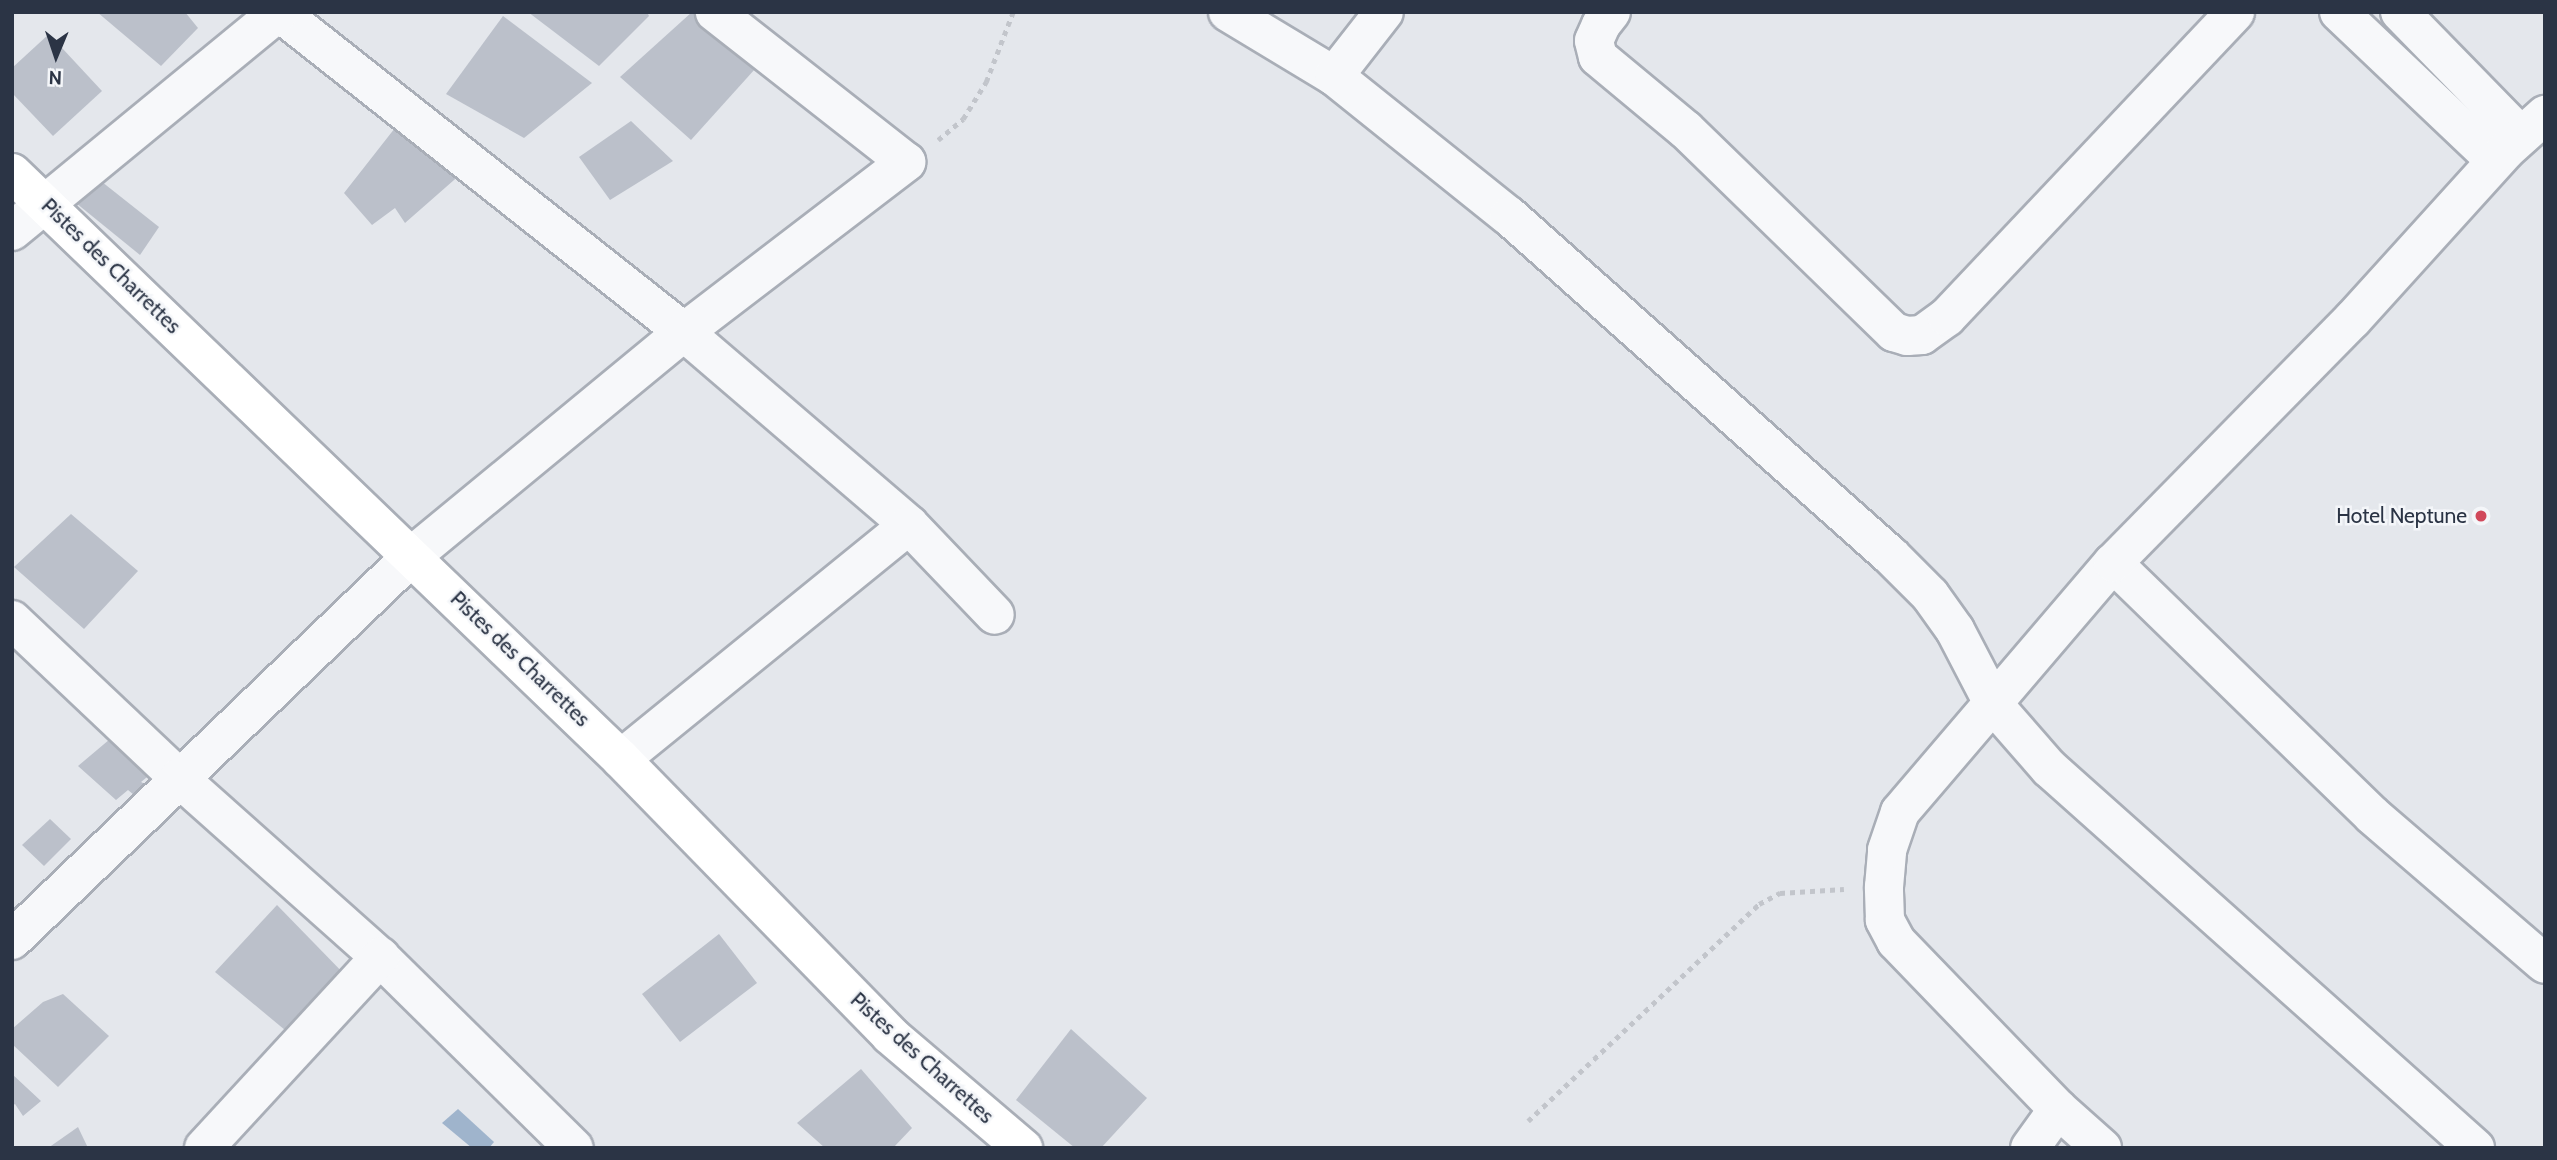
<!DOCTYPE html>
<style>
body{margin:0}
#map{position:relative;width:2557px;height:1160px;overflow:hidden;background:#e4e7ec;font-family:Cabin,sans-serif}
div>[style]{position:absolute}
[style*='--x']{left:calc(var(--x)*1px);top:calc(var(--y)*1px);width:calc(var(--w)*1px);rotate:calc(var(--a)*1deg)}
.water>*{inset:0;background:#9fb4cc}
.building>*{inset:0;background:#bbc0ca}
.path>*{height:4.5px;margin-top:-2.25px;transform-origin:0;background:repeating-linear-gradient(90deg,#c2c5cb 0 5px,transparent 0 10px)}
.roads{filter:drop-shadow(2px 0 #a9aeb7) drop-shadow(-2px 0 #a9aeb7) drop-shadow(0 2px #a9aeb7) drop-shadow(0 -2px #a9aeb7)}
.street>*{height:38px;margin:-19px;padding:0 19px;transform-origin:19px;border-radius:19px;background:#f7f8fa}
.secondary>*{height:38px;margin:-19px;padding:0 19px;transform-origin:19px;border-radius:19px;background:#fff}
.dots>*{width:19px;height:19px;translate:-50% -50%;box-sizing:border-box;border:4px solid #f4f6f9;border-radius:50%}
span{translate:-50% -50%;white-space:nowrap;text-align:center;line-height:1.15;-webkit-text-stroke:5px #f4f6f9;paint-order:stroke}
.street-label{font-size:21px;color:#2b3445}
.poi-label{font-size:21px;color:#2b3445}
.right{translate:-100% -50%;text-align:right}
.frame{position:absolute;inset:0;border:14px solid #2b3445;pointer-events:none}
.north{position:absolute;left:21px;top:21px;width:70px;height:70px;-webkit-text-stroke:5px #f4f6f9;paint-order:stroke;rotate:182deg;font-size:19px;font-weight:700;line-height:28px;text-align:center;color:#2b3445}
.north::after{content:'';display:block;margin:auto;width:24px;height:32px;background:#2b3445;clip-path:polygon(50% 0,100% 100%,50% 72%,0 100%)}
</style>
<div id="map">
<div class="water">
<div style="clip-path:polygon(458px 1109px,494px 1142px,489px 1148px,472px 1148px,442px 1123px)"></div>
</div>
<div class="building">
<div style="clip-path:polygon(97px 12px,185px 12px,198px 28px,161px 66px)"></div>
<div style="clip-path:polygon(528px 12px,647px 12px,649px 16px,599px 66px)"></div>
<div style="clip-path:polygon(692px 12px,699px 12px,755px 69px,691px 140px,620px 77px)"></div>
<div style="clip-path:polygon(503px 16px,592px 83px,524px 138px,446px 94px)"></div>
<div style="clip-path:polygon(49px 34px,102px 91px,53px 136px,12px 93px,12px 68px)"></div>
<div style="clip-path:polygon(402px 119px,462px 173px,405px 223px,395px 208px,372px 225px,344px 193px)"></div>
<div style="clip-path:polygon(631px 121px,673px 161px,610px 200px,579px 157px)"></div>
<div style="clip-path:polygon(97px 178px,159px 227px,140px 255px,76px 203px)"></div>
<div style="clip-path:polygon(71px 514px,138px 571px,84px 629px,14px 567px)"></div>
<div style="clip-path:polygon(116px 734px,152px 773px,141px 782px,147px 785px,134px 795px,128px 790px,116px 800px,78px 766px)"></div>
<div style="clip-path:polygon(50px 819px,71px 839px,44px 866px,22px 845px)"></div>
<div style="clip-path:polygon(277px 905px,350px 980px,291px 1035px,215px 972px)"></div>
<div style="clip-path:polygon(719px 934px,757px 983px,680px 1042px,642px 994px)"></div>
<div style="clip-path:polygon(63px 994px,109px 1036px,58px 1087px,12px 1044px,12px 1029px,43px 1002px)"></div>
<div style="clip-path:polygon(1071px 1029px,1147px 1098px,1101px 1148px,1075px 1148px,1016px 1100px)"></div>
<div style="clip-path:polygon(861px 1069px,912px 1128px,893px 1148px,825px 1148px,797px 1123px)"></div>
<div style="clip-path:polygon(12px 1074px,41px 1101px,23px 1116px,15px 1104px,12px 1106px)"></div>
<div style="clip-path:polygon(78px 1127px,88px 1148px,48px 1148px)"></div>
</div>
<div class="path">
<div style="--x:938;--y:140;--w:33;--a:-40"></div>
<div style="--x:963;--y:119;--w:44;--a:-58.1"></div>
<div style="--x:986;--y:82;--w:75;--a:-68.9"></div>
<div style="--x:1528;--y:1121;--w:317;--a:-43.2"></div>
<div style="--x:1759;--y:904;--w:24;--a:-28"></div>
<div style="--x:1780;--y:893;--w:64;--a:-3.6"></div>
</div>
<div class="roads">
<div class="street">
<div style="--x:279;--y:12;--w:516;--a:38.31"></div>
<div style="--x:684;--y:332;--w:296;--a:40.6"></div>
<div style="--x:909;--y:525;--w:124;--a:46.3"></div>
<div style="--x:1228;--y:12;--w:124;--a:31.1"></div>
<div style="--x:1334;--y:76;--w:224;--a:38.7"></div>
<div style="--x:1509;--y:216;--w:511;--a:41.67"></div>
<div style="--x:1891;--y:556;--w:55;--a:45"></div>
<div style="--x:1930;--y:595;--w:43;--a:54.5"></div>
<div style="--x:1955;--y:630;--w:85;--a:62.5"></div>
<div style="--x:1994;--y:705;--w:84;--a:48.9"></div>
<div style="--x:2049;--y:768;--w:571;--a:41.73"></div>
<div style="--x:1611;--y:12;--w:16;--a:128"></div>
<div style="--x:1601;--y:25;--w:17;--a:114"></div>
<div style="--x:1594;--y:41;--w:16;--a:76"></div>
<div style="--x:1598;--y:57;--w:114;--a:39.7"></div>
<div style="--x:1686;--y:130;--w:290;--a:44.2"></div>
<div style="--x:1894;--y:332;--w:14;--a:17"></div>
<div style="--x:1907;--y:336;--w:15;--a:-4"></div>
<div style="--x:1922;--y:335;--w:31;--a:-36"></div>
<div style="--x:1947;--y:317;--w:419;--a:-46.6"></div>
<div style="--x:2339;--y:12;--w:216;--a:43.5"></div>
<div style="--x:2400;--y:12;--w:173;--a:45.7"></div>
<div style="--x:1334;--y:76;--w:81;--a:-52"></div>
<div style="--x:12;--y:231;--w:345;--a:-39.4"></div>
<div style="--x:2113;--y:563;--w:361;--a:44.2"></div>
<div style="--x:2372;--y:815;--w:228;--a:40.7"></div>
<div style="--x:12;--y:620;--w:230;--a:43.4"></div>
<div style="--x:179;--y:778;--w:269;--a:41.7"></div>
<div style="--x:380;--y:957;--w:272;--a:44.6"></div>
<div style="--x:621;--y:759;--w:371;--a:-39.1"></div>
<div style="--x:12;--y:940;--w:556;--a:-43.83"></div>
<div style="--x:413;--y:555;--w:351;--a:-39.5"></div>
<div style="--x:684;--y:332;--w:280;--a:-37.4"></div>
<div style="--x:906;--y:162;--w:243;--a:-141.9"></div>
<div style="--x:2058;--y:1109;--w:233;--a:-134"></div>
<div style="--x:1896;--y:941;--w:24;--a:-118"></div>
<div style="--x:1885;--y:920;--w:33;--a:-92"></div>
<div style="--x:1884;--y:887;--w:37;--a:-85"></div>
<div style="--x:1887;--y:850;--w:40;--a:-71.1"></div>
<div style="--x:1900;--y:812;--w:328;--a:-49.5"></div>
<div style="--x:2113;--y:563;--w:341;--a:-45.5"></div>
<div style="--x:2352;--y:320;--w:228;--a:-47.8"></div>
<div style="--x:2505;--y:151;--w:54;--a:-42"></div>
<div style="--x:204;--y:1148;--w:260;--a:-47.3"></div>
<div style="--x:2030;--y:1148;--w:48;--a:-54.3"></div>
<div style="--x:2058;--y:1109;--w:59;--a:41.6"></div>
</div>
<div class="secondary">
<div style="--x:12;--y:173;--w:845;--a:43.9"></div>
<div style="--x:621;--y:759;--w:385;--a:45.7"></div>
<div style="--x:890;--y:1035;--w:175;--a:40.4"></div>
</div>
</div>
<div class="dots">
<div style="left:2481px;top:516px;background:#d1495b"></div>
</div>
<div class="street-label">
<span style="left:111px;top:266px;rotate:44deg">Pistes des Charrettes</span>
<span style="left:520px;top:659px;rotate:44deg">Pistes des Charrettes</span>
<span style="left:922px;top:1058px;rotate:42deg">Pistes des Charrettes</span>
</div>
<div class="poi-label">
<span class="right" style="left:2467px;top:516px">Hotel Neptune</span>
</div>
<div class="frame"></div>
<div class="north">N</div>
</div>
